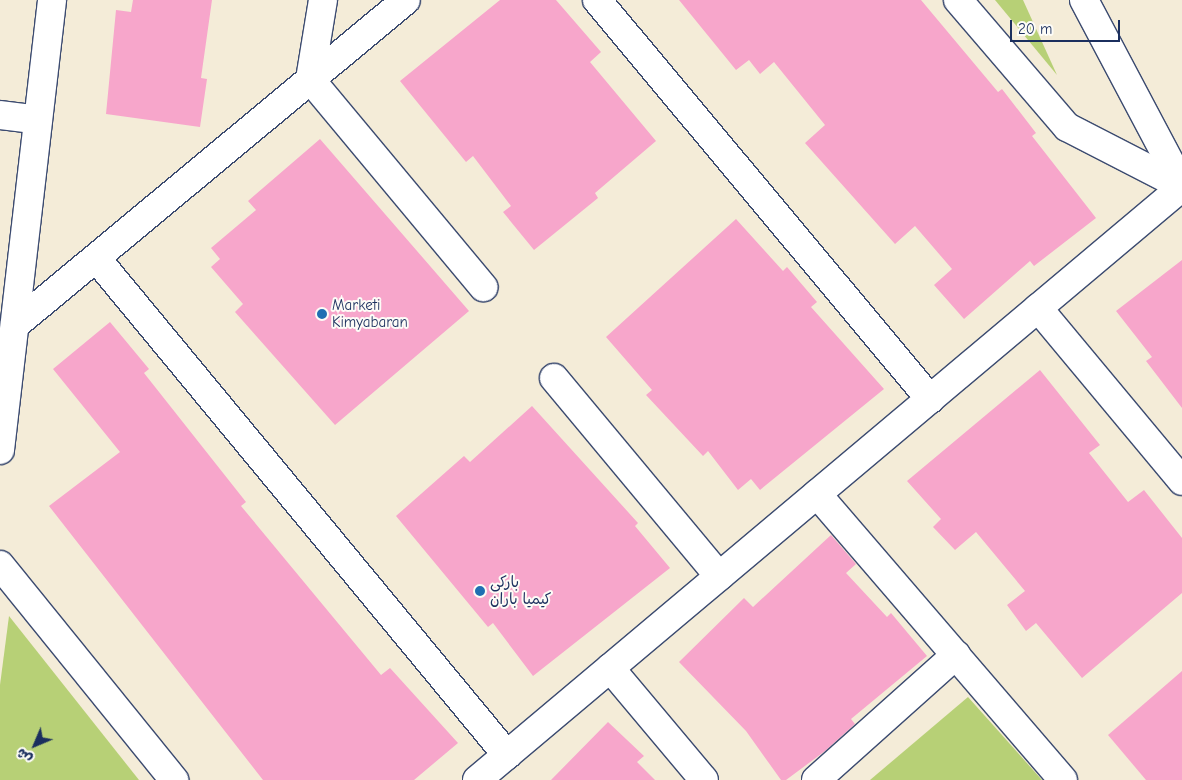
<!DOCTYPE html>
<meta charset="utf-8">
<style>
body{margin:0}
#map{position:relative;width:1182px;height:780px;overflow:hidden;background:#f4ecd8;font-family:"Comic Neue","Playpen Sans Arabic",sans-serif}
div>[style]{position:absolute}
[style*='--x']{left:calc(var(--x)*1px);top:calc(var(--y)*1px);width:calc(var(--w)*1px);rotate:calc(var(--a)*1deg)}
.green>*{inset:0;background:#b7d076}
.building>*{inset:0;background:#f7a6cb}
.roads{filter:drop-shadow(1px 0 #3c4b70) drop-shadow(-1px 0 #3c4b70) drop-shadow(0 1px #3c4b70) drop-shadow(0 -1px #3c4b70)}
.street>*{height:28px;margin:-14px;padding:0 14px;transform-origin:14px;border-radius:14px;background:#fff}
.dots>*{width:14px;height:14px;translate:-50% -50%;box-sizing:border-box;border:2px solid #fdfcf7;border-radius:50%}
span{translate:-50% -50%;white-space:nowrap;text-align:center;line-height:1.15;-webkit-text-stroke:4px #fdfcf7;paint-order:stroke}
.poi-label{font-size:15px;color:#1b2f5e}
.left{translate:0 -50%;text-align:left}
.north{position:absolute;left:10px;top:720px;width:50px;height:50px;-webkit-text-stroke:4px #fdfcf7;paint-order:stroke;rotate:225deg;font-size:14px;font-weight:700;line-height:20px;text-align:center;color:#1b2f5e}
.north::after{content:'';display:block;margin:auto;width:18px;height:22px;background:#1b2f5e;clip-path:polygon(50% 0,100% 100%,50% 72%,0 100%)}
.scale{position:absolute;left:1010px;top:20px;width:110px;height:22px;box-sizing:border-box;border:2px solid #1b2f5e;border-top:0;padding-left:6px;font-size:15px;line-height:18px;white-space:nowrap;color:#1b2f5e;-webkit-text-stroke:4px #fdfcf7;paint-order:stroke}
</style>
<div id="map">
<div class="green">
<div style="clip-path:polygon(995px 0,1023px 0,1057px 75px)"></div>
<div style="clip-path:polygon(9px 616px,139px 780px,0 780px,0 685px)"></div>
<div style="clip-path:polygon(968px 697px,1042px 780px,870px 780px)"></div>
</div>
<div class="building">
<div style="clip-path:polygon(133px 0,212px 0,201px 78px,207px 79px,200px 127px,106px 114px,116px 10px,131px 12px)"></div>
<div style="clip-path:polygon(500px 0,556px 0,601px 52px,590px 62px,656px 141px,595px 193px,598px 198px,534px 250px,503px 212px,511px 206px,473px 156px,466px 162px,400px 81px)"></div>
<div style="clip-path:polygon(679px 0,921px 0,998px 92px,1002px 89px,1036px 133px,1032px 136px,1096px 218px,1034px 266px,1030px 261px,964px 319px,934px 285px,952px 269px,915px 226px,895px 244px,805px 143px,825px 125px,774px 62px,760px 74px,749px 60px,736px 70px)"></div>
<div style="clip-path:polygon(320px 139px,469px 311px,335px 425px,235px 312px,243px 304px,211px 267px,220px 259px,211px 248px,256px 210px,248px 201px)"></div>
<div style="clip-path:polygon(736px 219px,783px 271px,787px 267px,817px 302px,811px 307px,884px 389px,760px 490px,751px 479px,738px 490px,708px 451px,703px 456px,646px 395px,652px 390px,606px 337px)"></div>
<div style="clip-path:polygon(1182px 260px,1182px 408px,1146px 361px,1152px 357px,1116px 311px)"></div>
<div style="clip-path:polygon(110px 322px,149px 369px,144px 373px,246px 502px,241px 506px,381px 675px,390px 668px,458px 743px,414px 780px,263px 780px,49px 506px,120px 452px,53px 369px)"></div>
<div style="clip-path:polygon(1040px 370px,1100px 445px,1089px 453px,1128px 502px,1144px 490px,1182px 538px,1182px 593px,1082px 678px,1036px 623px,1026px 631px,1007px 605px,1025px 591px,976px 532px,955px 550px,933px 527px,941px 519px,907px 481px)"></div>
<div style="clip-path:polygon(532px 406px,638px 523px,635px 526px,670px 568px,533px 676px,493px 623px,488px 627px,396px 516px,464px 456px,470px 462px)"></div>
<div style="clip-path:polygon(831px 535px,856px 564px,846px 573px,887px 617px,891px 613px,927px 656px,851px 719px,855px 724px,825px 751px,786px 780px,781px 780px,746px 731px,679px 662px,744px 598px,753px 607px)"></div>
<div style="clip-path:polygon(1182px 671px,1182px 780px,1146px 780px,1108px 735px)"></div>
<div style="clip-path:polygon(608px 722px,644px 756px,637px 762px,655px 780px,551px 780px)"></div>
</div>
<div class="roads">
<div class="street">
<div style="--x:323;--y:0;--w:80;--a:99.3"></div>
<div style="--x:310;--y:79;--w:271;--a:50.2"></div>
<div style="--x:597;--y:0;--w:520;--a:50.15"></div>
<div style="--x:958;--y:0;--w:167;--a:49.4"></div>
<div style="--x:1067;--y:127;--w:129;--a:27.2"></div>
<div style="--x:1084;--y:0;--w:209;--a:62.1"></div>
<div style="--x:0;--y:115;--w:38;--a:7"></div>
<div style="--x:96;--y:258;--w:645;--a:50.41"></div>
<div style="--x:1038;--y:308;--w:225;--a:50.2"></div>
<div style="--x:15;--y:325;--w:508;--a:-39.73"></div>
<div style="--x:554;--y:378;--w:258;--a:50.2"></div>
<div style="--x:0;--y:450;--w:453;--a:-83.4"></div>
<div style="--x:817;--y:494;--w:377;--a:49.3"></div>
<div style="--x:0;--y:565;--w:277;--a:51"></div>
<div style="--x:610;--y:668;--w:146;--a:50"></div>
<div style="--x:477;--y:780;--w:921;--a:-40.07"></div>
<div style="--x:816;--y:780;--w:188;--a:-41.8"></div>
</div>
</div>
<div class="dots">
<div style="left:322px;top:314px;background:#1f6fb2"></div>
<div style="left:480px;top:591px;background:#1f6fb2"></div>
</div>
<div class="poi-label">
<span class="left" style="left:332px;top:314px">Marketi<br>Kimyabaran</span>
<span class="left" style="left:490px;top:591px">باركى<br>كيميا باران</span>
</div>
<div class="north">ش</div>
<div class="scale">20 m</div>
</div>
